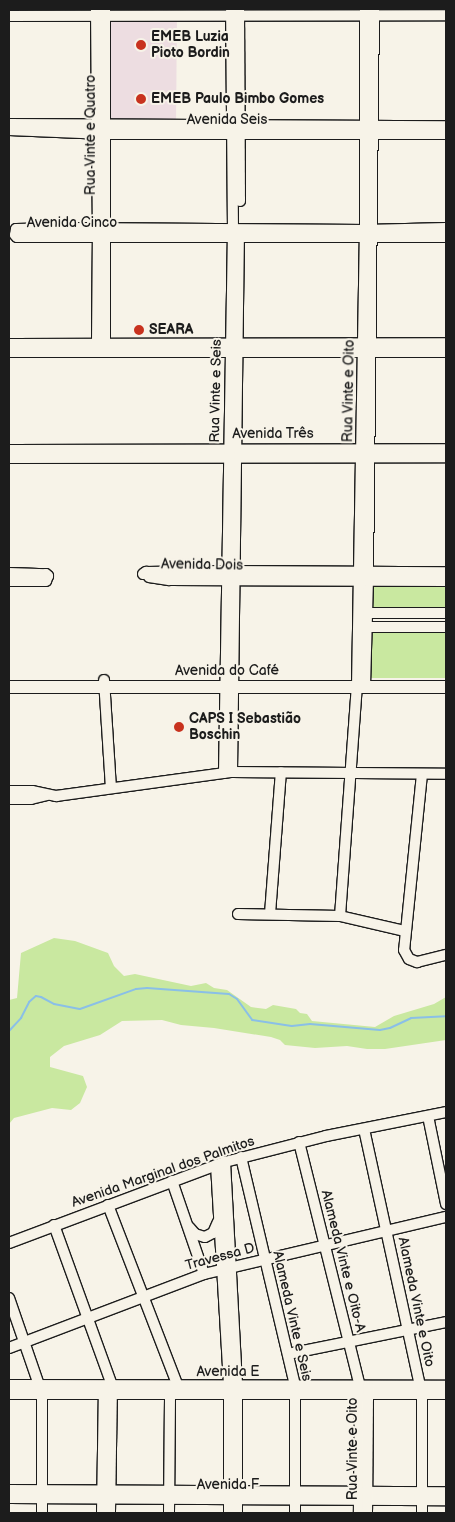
<!DOCTYPE html>
<meta charset="utf-8">
<style>
body{margin:0}
#map{position:relative;width:455px;height:1522px;overflow:hidden;background:#f7f3e8;font-family:"Balsamiq Sans",sans-serif}
div>[style]{position:absolute}
[style*='--x']{left:calc(var(--x)*1px);top:calc(var(--y)*1px);width:calc(var(--w)*1px);rotate:calc(var(--a)*1deg)}
.built>*{inset:0;background:#eddde1}
.green>*{inset:0;background:#c9e8a0}
.stream>*{height:2px;margin:-1px;padding:0 1px;transform-origin:1px;border-radius:1px;background:#8abfe7}
.roads{filter:drop-shadow(1px 0 #1c1c1c) drop-shadow(-1px 0 #1c1c1c) drop-shadow(0 1px #1c1c1c) drop-shadow(0 -1px #1c1c1c)}
.minor>*{height:10px;margin:-5px;padding:0 5px;transform-origin:5px;border-radius:5px;background:#f7f3e8}
.major>*{height:12px;margin:-6px;padding:0 6px;transform-origin:6px;border-radius:6px;background:#f7f3e8}
.dots>*{width:14px;height:14px;translate:-50% -50%;box-sizing:border-box;border:2px solid #f7f3e8;border-radius:50%}
span{translate:-50% -50%;white-space:nowrap;text-align:center;line-height:1.15;-webkit-text-stroke:4px #f7f3e8;paint-order:stroke}
.poi-label{font-size:14px;color:#1c1c1c;font-weight:700}
.left{translate:0 -50%;text-align:left}
.street-label{font-size:14px;color:#1c1c1c}
.frame{position:absolute;inset:0;border:10px solid #1c1c1c;pointer-events:none}
</style>
<div id="map">
<div class="built">
<div style="clip-path:polygon(177px 15px,176px 125px,105px 125px,105px 16px)"></div>
</div>
<div class="green">
<div style="clip-path:polygon(368px 581px,446px 581px,446px 613px,367px 613px)"></div>
<div style="clip-path:polygon(367px 627px,446px 627px,446px 678px,365px 678px)"></div>
<div style="clip-path:polygon(54px 938px,75px 941px,108px 953px,114px 966px,124px 976px,135px 974px,191px 986px,206px 983px,214px 988px,227px 990px,251px 1007px,266px 1009px,273px 1005px,296px 1009px,300px 1013px,307px 1014px,312px 1021px,375px 1027px,394px 1016px,434px 1004px,446px 997px,446px 1040px,385px 1049px,367px 1049px,347px 1046px,315px 1048px,285px 1045px,280px 1040px,271px 1037px,214px 1028px,181px 1025px,162px 1020px,122px 1021px,100px 1035px,64px 1046px,50px 1057px,50px 1067px,83px 1076px,87px 1087px,80px 1103px,71px 1110px,52px 1108px,14px 1118px,9px 1124px,9px 1000px,17px 998px,21px 953px)"></div>
</div>
<div class="stream">
<div style="--x:9;--y:1031;--w:18;--a:-47"></div>
<div style="--x:21;--y:1018;--w:18;--a:-63"></div>
<div style="--x:29;--y:1002;--w:9;--a:-41"></div>
<div style="--x:36;--y:996;--w:5;--a:11"></div>
<div style="--x:41;--y:997;--w:15;--a:28"></div>
<div style="--x:54;--y:1004;--w:26;--a:11"></div>
<div style="--x:80;--y:1009;--w:59;--a:-19.7"></div>
<div style="--x:136;--y:989;--w:11;--a:-5"></div>
<div style="--x:147;--y:988;--w:82;--a:4.2"></div>
<div style="--x:229;--y:994;--w:9;--a:32"></div>
<div style="--x:237;--y:999;--w:26;--a:54"></div>
<div style="--x:252;--y:1020;--w:40;--a:8.5"></div>
<div style="--x:292;--y:1026;--w:18;--a:-6"></div>
<div style="--x:310;--y:1024;--w:70;--a:4.9"></div>
<div style="--x:380;--y:1030;--w:10;--a:-11"></div>
<div style="--x:390;--y:1028;--w:23;--a:-25"></div>
<div style="--x:411;--y:1018;--w:35;--a:-3"></div>
</div>
<div class="roads">
<div class="minor">
<div style="--x:96;--y:9;--w:219;--a:89.5"></div>
<div style="--x:98;--y:228;--w:122;--a:90.5"></div>
<div style="--x:239;--y:9;--w:192;--a:89.7"></div>
<div style="--x:105;--y:10;--w:338;--a:90"></div>
<div style="--x:9;--y:16;--w:437;--a:-0.1"></div>
<div style="--x:9;--y:124;--w:437;--a:0.3"></div>
<div style="--x:9;--y:130;--w:96;--a:2.4"></div>
<div style="--x:105;--y:134;--w:341;--a:0"></div>
<div style="--x:446;--y:228;--w:81;--a:178.6"></div>
<div style="--x:365;--y:230;--w:295;--a:-179.6"></div>
<div style="--x:70;--y:228;--w:54;--a:178.9"></div>
<div style="--x:16;--y:229;--w:6;--a:99"></div>
<div style="--x:15;--y:235;--w:3;--a:45"></div>
<div style="--x:17;--y:237;--w:429;--a:0"></div>
<div style="--x:9;--y:344;--w:437;--a:-0.1"></div>
<div style="--x:9;--y:352;--w:437;--a:0"></div>
<div style="--x:9;--y:450;--w:437;--a:-0.1"></div>
<div style="--x:9;--y:458;--w:437;--a:-0.1"></div>
<div style="--x:9;--y:573;--w:37;--a:2"></div>
<div style="--x:46;--y:574;--w:3;--a:45"></div>
<div style="--x:48;--y:576;--w:5;--a:112"></div>
<div style="--x:46;--y:581;--w:37;--a:180"></div>
<div style="--x:143;--y:574;--w:4;--a:-34"></div>
<div style="--x:146;--y:572;--w:81;--a:-0.7"></div>
<div style="--x:227;--y:571;--w:219;--a:0.3"></div>
<div style="--x:149;--y:577;--w:20;--a:9"></div>
<div style="--x:169;--y:580;--w:277;--a:0.2"></div>
<div style="--x:367;--y:613;--w:79;--a:0"></div>
<div style="--x:367;--y:627;--w:79;--a:0"></div>
<div style="--x:104;--y:680;--w:108;--a:86.3"></div>
<div style="--x:365;--y:686;--w:105;--a:-88.4"></div>
<div style="--x:368;--y:581;--w:572;--a:-89.4"></div>
<div style="--x:232;--y:772;--w:541;--a:-89.26"></div>
<div style="--x:224;--y:773;--w:543;--a:-89.05"></div>
<div style="--x:233;--y:230;--w:221;--a:-90.5"></div>
<div style="--x:422;--y:774;--w:177;--a:95.8"></div>
<div style="--x:404;--y:950;--w:10;--a:61"></div>
<div style="--x:409;--y:959;--w:9;--a:21"></div>
<div style="--x:417;--y:962;--w:30;--a:-14"></div>
<div style="--x:9;--y:791;--w:23;--a:0"></div>
<div style="--x:32;--y:791;--w:25;--a:12"></div>
<div style="--x:56;--y:796;--w:178;--a:-7.8"></div>
<div style="--x:232;--y:772;--w:214;--a:0.5"></div>
<div style="--x:9;--y:799;--w:22;--a:0"></div>
<div style="--x:31;--y:799;--w:16;--a:-14"></div>
<div style="--x:238;--y:914;--w:102;--a:1.1"></div>
<div style="--x:340;--y:916;--w:67;--a:13"></div>
<div style="--x:270;--y:914;--w:142;--a:-85.6"></div>
<div style="--x:340;--y:916;--w:231;--a:-85.8"></div>
<div style="--x:357;--y:686;--w:456;--a:-89"></div>
<div style="--x:365;--y:230;--w:221;--a:-90"></div>
<div style="--x:428;--y:1116;--w:90;--a:78.4"></div>
<div style="--x:364;--y:1129;--w:271;--a:77.7"></div>
<div style="--x:422;--y:1394;--w:119;--a:90"></div>
<div style="--x:299;--y:1142;--w:252;--a:76"></div>
<div style="--x:360;--y:1386;--w:127;--a:90.5"></div>
<div style="--x:241;--y:1157;--w:234;--a:76.7"></div>
<div style="--x:295;--y:1385;--w:128;--a:90"></div>
<div style="--x:225;--y:1162;--w:224;--a:86.9"></div>
<div style="--x:237;--y:1386;--w:127;--a:90"></div>
<div style="--x:216;--y:1165;--w:221;--a:86.6"></div>
<div style="--x:229;--y:1386;--w:127;--a:90"></div>
<div style="--x:172;--y:1181;--w:98;--a:71"></div>
<div style="--x:108;--y:1205;--w:194;--a:68.9"></div>
<div style="--x:54;--y:1225;--w:170;--a:70.1"></div>
<div style="--x:112;--y:1385;--w:128;--a:90.9"></div>
<div style="--x:189;--y:1227;--w:9;--a:49"></div>
<div style="--x:195;--y:1234;--w:10;--a:17"></div>
<div style="--x:205;--y:1237;--w:9;--a:-27"></div>
<div style="--x:213;--y:1233;--w:12;--a:-66"></div>
<div style="--x:9;--y:1243;--w:231;--a:-20.6"></div>
<div style="--x:225;--y:1162;--w:104;--a:-14.4"></div>
<div style="--x:326;--y:1136;--w:122;--a:-11.3"></div>
<div style="--x:9;--y:1298;--w:92;--a:71"></div>
<div style="--x:9;--y:1348;--w:209;--a:-20.8"></div>
<div style="--x:204;--y:1274;--w:249;--a:-13.3"></div>
<div style="--x:288;--y:1354;--w:161;--a:-11.4"></div>
<div style="--x:9;--y:1385;--w:437;--a:0.1"></div>
<div style="--x:9;--y:1394;--w:437;--a:0"></div>
<div style="--x:9;--y:1490;--w:437;--a:0.3"></div>
<div style="--x:9;--y:1498;--w:437;--a:0.3"></div>
<div style="--x:42;--y:1513;--w:119;--a:-90"></div>
<div style="--x:102;--y:1513;--w:124;--a:-89.1"></div>
<div style="--x:169;--y:1513;--w:119;--a:-89.5"></div>
<div style="--x:367;--y:1513;--w:126;--a:-89.5"></div>
</div>
<div class="major">
<div style="--x:9;--y:687;--w:437;--a:0"></div>
</div>
</div>
<div class="dots">
<div style="left:141px;top:45px;background:#c8321e"></div>
<div style="left:141px;top:99px;background:#c8321e"></div>
<div style="left:139px;top:330px;background:#c8321e"></div>
<div style="left:179px;top:727px;background:#c8321e"></div>
</div>
<div class="poi-label">
<span class="left" style="left:151px;top:45px">EMEB Luzia<br>Pioto Bordin</span>
<span class="left" style="left:151px;top:99px">EMEB Paulo Bimbo Gomes</span>
<span class="left" style="left:149px;top:330px">SEARA</span>
<span class="left" style="left:189px;top:727px">CAPS I Sebastião<br>Boschin</span>
</div>
<div class="street-label">
<span style="left:227px;top:120px">Avenida Seis</span>
<span style="left:91px;top:135px;rotate:-90deg">Rua Vinte e Quatro</span>
<span style="left:72px;top:223px">Avenida Cinco</span>
<span style="left:216px;top:391px;rotate:-89deg">Rua Vinte e Seis</span>
<span style="left:349px;top:391px;rotate:-89deg">Rua Vinte e Oito</span>
<span style="left:273px;top:434px">Avenida Três</span>
<span style="left:202px;top:565px;rotate:1deg">Avenida Dois</span>
<span style="left:227px;top:671px">Avenida do Café</span>
<span style="left:163px;top:1172px;rotate:-19deg">Avenida Marginal dos Palmitos</span>
<span style="left:220px;top:1257px;rotate:-15deg">Travessa D</span>
<span style="left:343px;top:1261px;rotate:76deg">Alameda Vinte e Oito-A</span>
<span style="left:416px;top:1302px;rotate:78deg">Alameda Vinte e Oito</span>
<span style="left:292px;top:1316px;rotate:77deg">Alameda Vinte e Seis</span>
<span style="left:228px;top:1372px">Avenida E</span>
<span style="left:353px;top:1449px;rotate:-90deg">Rua Vinte e Oito</span>
<span style="left:228px;top:1485px">Avenida F</span>
</div>
<div class="frame"></div>
</div>
